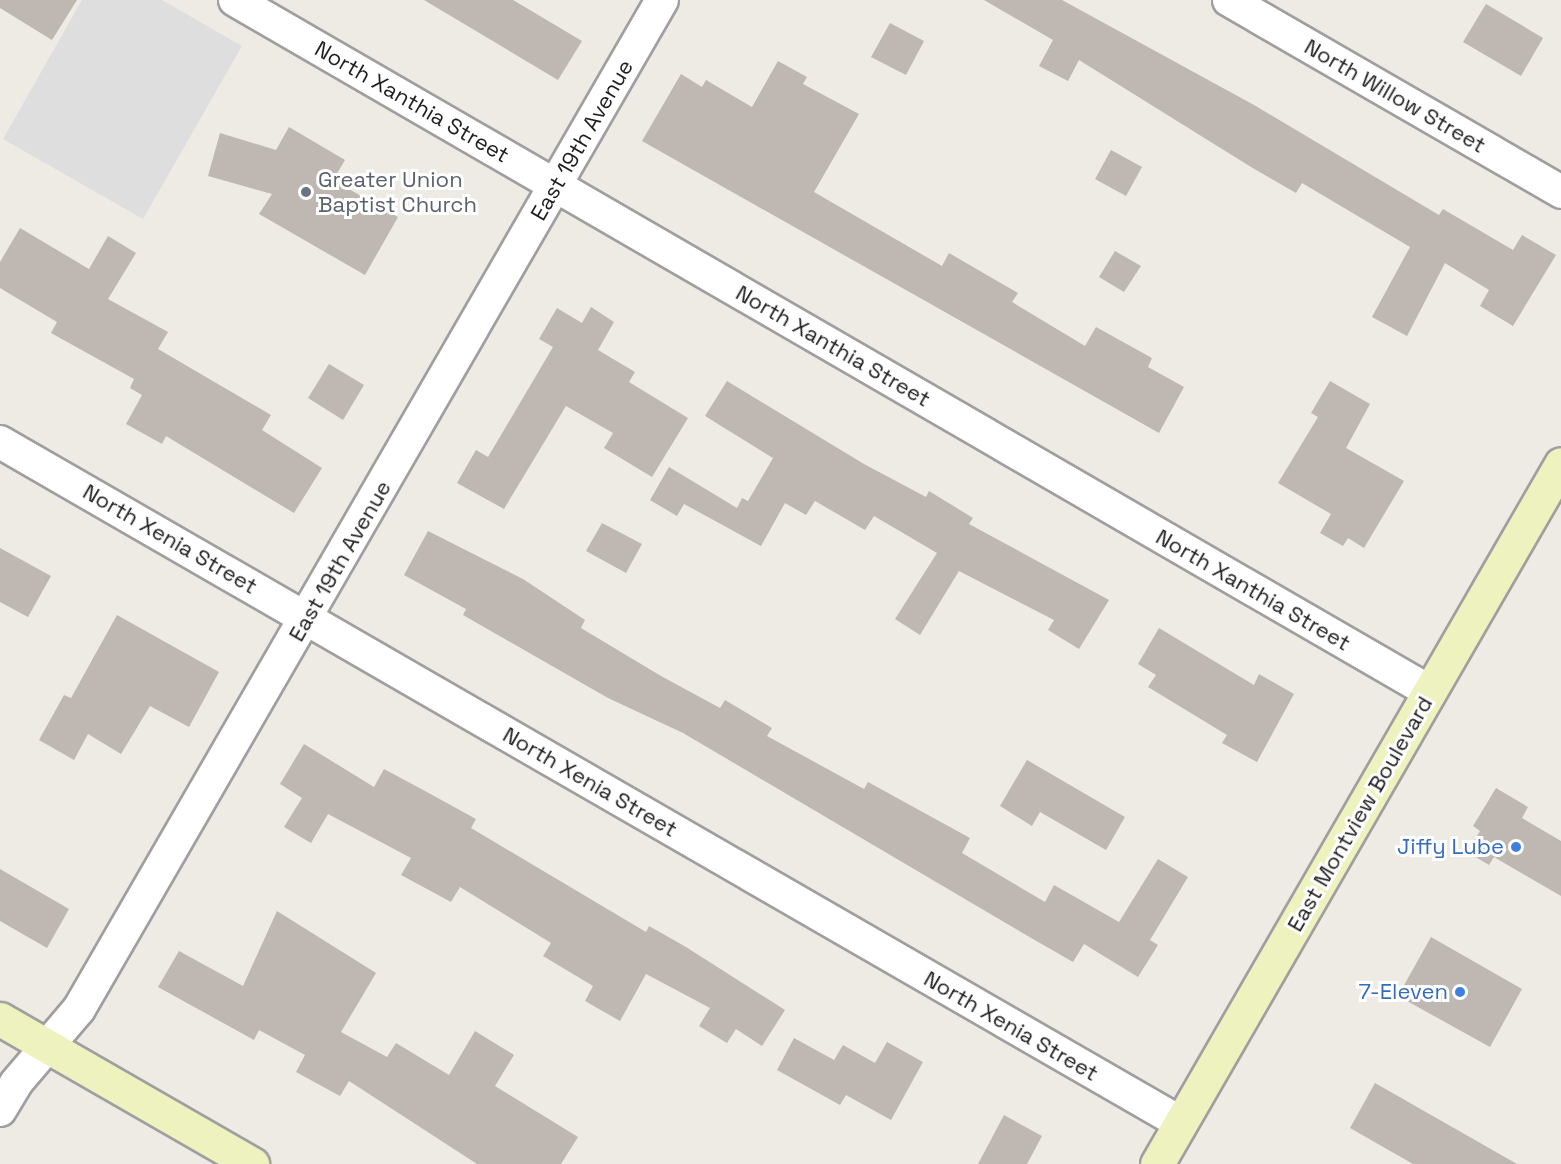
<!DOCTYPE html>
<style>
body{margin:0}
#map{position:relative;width:1561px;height:1164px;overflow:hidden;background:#eeebe5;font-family:"Space Grotesk",sans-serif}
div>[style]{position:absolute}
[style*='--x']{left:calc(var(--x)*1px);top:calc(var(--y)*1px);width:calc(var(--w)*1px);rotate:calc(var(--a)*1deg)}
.parking>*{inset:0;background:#dedede}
.building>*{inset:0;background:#beb7b2}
.roads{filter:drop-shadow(2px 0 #9f9f9f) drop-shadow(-2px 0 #9f9f9f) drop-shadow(0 2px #9f9f9f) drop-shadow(0 -2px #9f9f9f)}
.minor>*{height:32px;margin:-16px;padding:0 16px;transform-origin:16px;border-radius:16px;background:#fff}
.secondary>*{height:33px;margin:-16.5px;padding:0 16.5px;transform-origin:16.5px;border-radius:16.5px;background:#edf2bf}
.dots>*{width:16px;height:16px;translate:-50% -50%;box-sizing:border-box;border:3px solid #fff;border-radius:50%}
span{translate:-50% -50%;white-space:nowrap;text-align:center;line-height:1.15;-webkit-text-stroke:6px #fff;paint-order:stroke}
.street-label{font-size:22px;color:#1e1e1e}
.worship-label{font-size:22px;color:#5b616d}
.left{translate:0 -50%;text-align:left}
.shop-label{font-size:22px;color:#366cbe}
.right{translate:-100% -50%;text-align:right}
</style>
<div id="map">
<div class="parking">
<div style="clip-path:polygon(82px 0,162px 0,242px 46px,143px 219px,3px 139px)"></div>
</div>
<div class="building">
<div style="clip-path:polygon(0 0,77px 0,52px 40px,0 8px)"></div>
<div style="clip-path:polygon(424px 0,513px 0,582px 41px,558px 80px)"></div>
<div style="clip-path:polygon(984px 0,1062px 0,1254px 105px,1439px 215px,1443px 209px,1513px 250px,1522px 235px,1556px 255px,1513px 326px,1480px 306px,1489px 290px,1445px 263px,1407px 336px,1372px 317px,1410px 247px,1302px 183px,1296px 193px,1251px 167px,1079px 60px,1068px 81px,1039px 66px,1053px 40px)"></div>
<div style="clip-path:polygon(1486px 4px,1543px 38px,1521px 76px,1463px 42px)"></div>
<div style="clip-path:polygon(890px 23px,924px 41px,906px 75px,871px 57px)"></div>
<div style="clip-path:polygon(778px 61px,807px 77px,803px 84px,859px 114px,814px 192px,942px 266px,949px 253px,1018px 293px,1012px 302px,1085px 346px,1096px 327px,1152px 358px,1148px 367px,1184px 387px,1159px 433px,642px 141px,681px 74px,702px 87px,706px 80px,752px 107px)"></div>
<div style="clip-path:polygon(289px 127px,345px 160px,333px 180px,398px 217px,365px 275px,259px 214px,272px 194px,208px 176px,220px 133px,276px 150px)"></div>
<div style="clip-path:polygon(1111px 150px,1142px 167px,1126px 196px,1095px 179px)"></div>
<div style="clip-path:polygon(20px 228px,89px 269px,108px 236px,136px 253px,108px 299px,168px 332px,158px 349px,271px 415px,262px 430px,322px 468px,294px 513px,166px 436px,162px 444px,126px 424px,142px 395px,130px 388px,134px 379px,51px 333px,57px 322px,0 288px,0 262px)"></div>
<div style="clip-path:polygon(1115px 251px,1141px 266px,1124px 292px,1099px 277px)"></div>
<div style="clip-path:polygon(591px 307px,614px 322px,598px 350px,635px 372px,629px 382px,688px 418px,652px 477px,604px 448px,613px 433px,566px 406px,504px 509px,457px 483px,476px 450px,488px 457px,553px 347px,539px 339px,557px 308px,582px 323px)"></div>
<div style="clip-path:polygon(329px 364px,364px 385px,343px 420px,308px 398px)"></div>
<div style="clip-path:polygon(727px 381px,864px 464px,926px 497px,929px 491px,973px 518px,969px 524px,1109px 600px,1079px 649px,1048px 630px,1054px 620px,959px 571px,920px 635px,895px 619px,937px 553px,874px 516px,865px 530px,815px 501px,806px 515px,785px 503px,761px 546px,684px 504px,677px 516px,650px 500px,669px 467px,737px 508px,742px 498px,748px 501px,773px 458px,705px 416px)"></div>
<div style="clip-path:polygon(1330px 381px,1370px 404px,1346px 448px,1404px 481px,1364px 548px,1348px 538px,1343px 546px,1320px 533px,1331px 514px,1278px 483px,1318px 417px,1311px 413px)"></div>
<div style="clip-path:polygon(602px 523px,642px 544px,626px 573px,586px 551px)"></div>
<div style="clip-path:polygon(428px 531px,523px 579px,585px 620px,581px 628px,661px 676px,720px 708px,725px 700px,772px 728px,767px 736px,864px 789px,868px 782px,970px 838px,962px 853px,1045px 902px,1054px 885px,1119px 922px,1158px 859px,1188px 877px,1150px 940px,1158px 945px,1138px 977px,1084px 944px,1073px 962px,1026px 935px,683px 733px,608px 698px,463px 615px,466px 609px,404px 575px)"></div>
<div style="clip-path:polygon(0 548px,51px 576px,28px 617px,0 602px)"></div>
<div style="clip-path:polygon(117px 615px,219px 672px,189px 727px,150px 706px,121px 754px,88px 734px,74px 760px,39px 740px,64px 695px,71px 698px)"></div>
<div style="clip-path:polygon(1159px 628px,1254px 685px,1259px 674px,1294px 694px,1257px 762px,1222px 743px,1227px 735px,1148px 687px,1156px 675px,1138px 664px)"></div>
<div style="clip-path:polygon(304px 744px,374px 787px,384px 769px,425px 791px,476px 819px,471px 828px,646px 932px,649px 926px,686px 947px,785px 1010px,762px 1046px,736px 1029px,727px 1043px,699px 1026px,710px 1008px,646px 974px,620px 1021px,585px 1001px,593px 986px,543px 956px,551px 943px,460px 887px,451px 902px,401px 875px,411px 858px,328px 814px,311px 843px,284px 827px,302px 798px,280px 784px)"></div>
<div style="clip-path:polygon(1027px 760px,1125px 817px,1106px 850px,1040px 812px,1032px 826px,1000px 806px)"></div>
<div style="clip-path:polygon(1496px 788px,1528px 807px,1522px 818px,1561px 841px,1561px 896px,1494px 857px,1489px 865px,1467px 852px,1480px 831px,1473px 826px)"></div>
<div style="clip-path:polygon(0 869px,69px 909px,47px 948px,0 921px)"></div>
<div style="clip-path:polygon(277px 911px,376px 973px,341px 1032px,387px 1057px,396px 1043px,449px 1075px,475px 1031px,514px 1055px,495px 1086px,578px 1137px,561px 1164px,477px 1164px,349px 1081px,340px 1096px,296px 1072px,305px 1055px,259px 1030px,254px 1040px,158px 987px,179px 951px,243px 986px)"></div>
<div style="clip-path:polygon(1431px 937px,1522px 989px,1490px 1047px,1398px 996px)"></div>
<div style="clip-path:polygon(794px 1038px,834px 1060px,843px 1045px,875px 1063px,887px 1042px,923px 1062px,891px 1120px,846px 1095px,840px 1105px,777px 1070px)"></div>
<div style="clip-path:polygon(1375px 1083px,1517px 1164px,1413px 1164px,1350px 1128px)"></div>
<div style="clip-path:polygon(1004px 1115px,1042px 1136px,1027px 1164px,978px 1164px)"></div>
</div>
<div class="roads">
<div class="minor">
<div style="--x:235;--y:0;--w:1381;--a:30.07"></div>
<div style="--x:1229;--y:0;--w:384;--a:30"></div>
<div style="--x:0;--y:442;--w:1363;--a:29.97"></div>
<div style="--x:0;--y:1110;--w:31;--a:-59"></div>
<div style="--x:16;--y:1083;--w:97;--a:-49.6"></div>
<div style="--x:79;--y:1009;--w:1165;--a:-59.98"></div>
</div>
<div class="secondary">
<div style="--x:0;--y:1019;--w:291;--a:29.9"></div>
<div style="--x:1157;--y:1164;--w:808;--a:-60.01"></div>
</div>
</div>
<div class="dots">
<div style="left:306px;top:192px;background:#6b7280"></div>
<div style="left:1516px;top:847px;background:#3f7fe0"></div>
<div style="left:1460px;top:992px;background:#3f7fe0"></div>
</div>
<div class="street-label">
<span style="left:1395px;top:96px;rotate:30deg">North Willow Street</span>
<span style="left:412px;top:102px;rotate:30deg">North Xanthia Street</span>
<span style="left:582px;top:140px;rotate:-60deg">East 19th Avenue</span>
<span style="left:833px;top:346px;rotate:30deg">North Xanthia Street</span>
<span style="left:170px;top:539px;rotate:30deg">North Xenia Street</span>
<span style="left:340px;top:561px;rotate:-60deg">East 19th Avenue</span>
<span style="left:1253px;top:590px;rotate:30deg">North Xanthia Street</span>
<span style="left:590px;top:782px;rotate:30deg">North Xenia Street</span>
<span style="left:1360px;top:814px;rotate:-60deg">East Montview Boulevard</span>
<span style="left:1011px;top:1026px;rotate:30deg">North Xenia Street</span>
</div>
<div class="worship-label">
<span class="left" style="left:318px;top:192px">Greater Union<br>Baptist Church</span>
</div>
<div class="shop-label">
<span class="right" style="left:1504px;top:847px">Jiffy Lube</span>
<span class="right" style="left:1448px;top:992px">7-Eleven</span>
</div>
</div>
